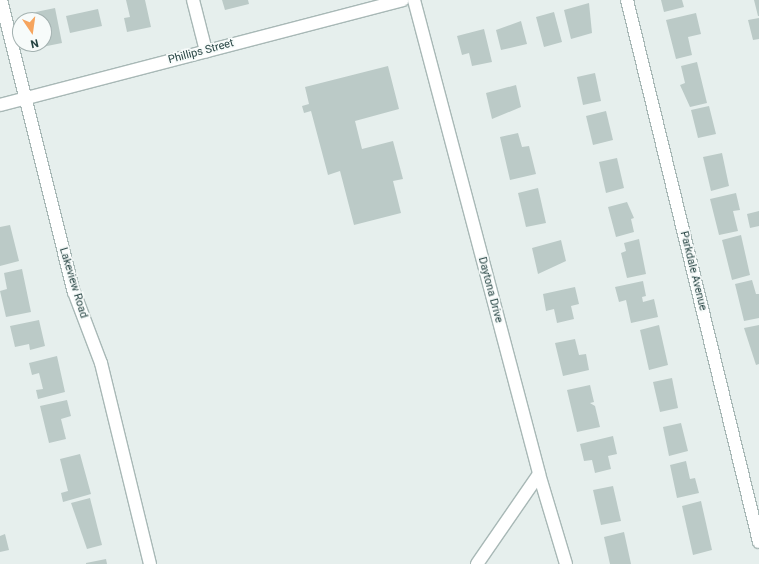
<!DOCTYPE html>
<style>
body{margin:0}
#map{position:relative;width:759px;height:564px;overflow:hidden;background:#e6efed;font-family:Roboto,sans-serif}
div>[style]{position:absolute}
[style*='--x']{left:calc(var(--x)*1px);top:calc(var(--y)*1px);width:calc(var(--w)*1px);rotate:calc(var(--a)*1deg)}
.building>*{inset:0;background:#bbcac7}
.roads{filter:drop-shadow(1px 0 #a8b8b6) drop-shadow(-1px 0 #a8b8b6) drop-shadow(0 1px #a8b8b6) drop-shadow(0 -1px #a8b8b6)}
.minor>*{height:12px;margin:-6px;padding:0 6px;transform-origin:6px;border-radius:6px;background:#fff}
span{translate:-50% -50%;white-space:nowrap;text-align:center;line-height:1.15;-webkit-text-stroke:3.5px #f7fbfa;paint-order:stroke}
.street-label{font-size:11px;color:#244241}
.north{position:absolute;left:12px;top:12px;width:40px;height:40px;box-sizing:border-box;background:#f7fbfa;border:1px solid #a3b1b0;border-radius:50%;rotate:167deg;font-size:11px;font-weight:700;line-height:16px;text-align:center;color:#244241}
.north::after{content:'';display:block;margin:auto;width:14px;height:18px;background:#f6a45d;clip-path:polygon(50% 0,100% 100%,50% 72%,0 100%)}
</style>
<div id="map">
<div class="building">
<div style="clip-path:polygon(126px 0,145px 0,151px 27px,127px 32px,124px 18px,130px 17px)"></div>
<div style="clip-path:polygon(222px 0,248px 0,249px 4px,225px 10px)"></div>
<div style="clip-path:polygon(661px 0,682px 0,684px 7px,664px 12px)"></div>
<div style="clip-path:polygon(754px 0,759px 0,759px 16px,758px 16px)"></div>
<div style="clip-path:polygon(589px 3px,592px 33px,571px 39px,564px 10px)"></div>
<div style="clip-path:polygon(55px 8px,62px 43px,42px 47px,44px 20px,32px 20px,31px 13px)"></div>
<div style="clip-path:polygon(98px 9px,102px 26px,70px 33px,66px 16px)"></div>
<div style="clip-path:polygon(554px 12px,562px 42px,544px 47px,536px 17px)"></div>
<div style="clip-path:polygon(696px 13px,701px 34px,688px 37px,692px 55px,676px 59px,666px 20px)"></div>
<div style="clip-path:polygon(759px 18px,759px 39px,753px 40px,748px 20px)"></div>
<div style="clip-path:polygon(521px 21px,527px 44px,501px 50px,496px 30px)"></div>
<div style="clip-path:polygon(484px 29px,492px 62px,472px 66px,469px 53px,462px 55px,457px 36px)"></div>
<div style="clip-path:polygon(697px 62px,707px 103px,690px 107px,680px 85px,685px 83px,681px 66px)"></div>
<div style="clip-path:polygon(388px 66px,399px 109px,355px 121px,362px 149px,393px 141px,403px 179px,393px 181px,401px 213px,354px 225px,340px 171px,328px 175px,311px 111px,304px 113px,302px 106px,309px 104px,305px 87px)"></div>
<div style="clip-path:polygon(595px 73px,601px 101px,583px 105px,577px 77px)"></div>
<div style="clip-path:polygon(516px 85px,521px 107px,492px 119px,486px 93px)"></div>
<div style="clip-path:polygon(709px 106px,716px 134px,698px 138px,691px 110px)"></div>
<div style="clip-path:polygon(606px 111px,613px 140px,593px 145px,586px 116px)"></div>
<div style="clip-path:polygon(518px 133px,522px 147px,529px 146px,536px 174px,510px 180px,500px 137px)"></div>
<div style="clip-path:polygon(722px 153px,729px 186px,711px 191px,703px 157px)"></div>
<div style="clip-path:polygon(617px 158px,624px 188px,606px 193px,599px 162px)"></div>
<div style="clip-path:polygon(538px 188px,546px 223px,526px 227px,518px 193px)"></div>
<div style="clip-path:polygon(736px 193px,740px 210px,733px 211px,738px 231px,719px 235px,710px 199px)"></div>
<div style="clip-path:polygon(627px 202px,634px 218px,631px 219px,634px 232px,616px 237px,608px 207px)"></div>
<div style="clip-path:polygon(759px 211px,759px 226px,750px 228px,747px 214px)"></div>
<div style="clip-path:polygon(10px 225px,19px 261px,0 266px,0 227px)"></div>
<div style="clip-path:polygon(741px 235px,750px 275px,732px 280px,722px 240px)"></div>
<div style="clip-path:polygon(639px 239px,646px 274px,627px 278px,621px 253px,626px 251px,624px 243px)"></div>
<div style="clip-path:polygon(561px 240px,566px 261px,538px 274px,532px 248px)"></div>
<div style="clip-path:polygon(22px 269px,31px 312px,6px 317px,0 291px,7px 289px,4px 273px)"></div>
<div style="clip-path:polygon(752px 280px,756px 294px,759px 294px,759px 318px,744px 321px,735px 284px)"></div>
<div style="clip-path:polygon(643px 281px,646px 296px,642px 297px,643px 302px,654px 299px,658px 317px,631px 323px,626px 300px,619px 302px,615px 287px)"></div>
<div style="clip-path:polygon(575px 287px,579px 304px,571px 306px,574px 319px,557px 323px,554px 309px,546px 311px,543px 294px)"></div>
<div style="clip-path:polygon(39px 320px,45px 346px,30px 350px,29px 344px,15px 347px,10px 326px)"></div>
<div style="clip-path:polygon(659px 325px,668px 365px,649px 370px,640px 330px)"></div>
<div style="clip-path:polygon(759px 325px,759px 364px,756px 365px,744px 328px)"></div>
<div style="clip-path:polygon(575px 339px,579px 355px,586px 354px,589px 370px,563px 376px,555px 343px)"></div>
<div style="clip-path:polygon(57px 356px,65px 392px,38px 399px,36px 390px,43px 389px,39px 373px,32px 375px,29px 363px)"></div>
<div style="clip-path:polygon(672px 378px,678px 408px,660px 412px,653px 382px)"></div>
<div style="clip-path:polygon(590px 385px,594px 402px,590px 403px,595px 406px,600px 427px,577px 432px,567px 390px)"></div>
<div style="clip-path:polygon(67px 400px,71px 416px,61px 419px,66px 439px,49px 443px,40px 406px)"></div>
<div style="clip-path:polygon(681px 423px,688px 451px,669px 456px,663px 427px)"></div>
<div style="clip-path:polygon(613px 436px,617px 454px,608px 456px,611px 469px,595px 473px,592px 460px,584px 461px,580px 444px)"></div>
<div style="clip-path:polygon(80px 454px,91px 494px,63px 502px,61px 493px,68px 491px,60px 459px)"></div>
<div style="clip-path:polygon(686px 461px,690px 479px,695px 478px,699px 493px,677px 498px,670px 465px)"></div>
<div style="clip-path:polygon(613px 486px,621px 521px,601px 525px,593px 490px)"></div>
<div style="clip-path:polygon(90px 498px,102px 545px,87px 549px,71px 503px)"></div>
<div style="clip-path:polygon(701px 501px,712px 550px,693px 555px,682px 506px)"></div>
<div style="clip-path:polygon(624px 532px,631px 564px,610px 564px,604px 537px)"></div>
<div style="clip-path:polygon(5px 534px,9px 550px,0 552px,0 536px)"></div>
<div style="clip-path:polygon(106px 559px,107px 564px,86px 564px,86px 563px)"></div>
</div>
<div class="roads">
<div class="minor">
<div style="--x:1;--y:0;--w:301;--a:76"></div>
<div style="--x:74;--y:292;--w:76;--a:69.2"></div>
<div style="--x:101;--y:363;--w:207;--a:76.3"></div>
<div style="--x:193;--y:0;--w:53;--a:75.7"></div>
<div style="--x:414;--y:0;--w:490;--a:75.2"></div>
<div style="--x:539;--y:474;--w:94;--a:73.3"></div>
<div style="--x:627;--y:0;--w:558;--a:76.31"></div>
<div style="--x:0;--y:105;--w:416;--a:-14.6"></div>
<div style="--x:477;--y:564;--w:109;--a:-55.4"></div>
</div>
</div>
<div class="street-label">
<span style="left:201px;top:52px;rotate:-15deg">Phillips Street</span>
<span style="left:693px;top:271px;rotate:76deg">Parkdale Avenue</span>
<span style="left:73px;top:283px;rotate:73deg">Lakeview Road</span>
<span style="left:490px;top:290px;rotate:75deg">Daytona Drive</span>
</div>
<div class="north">N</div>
</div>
